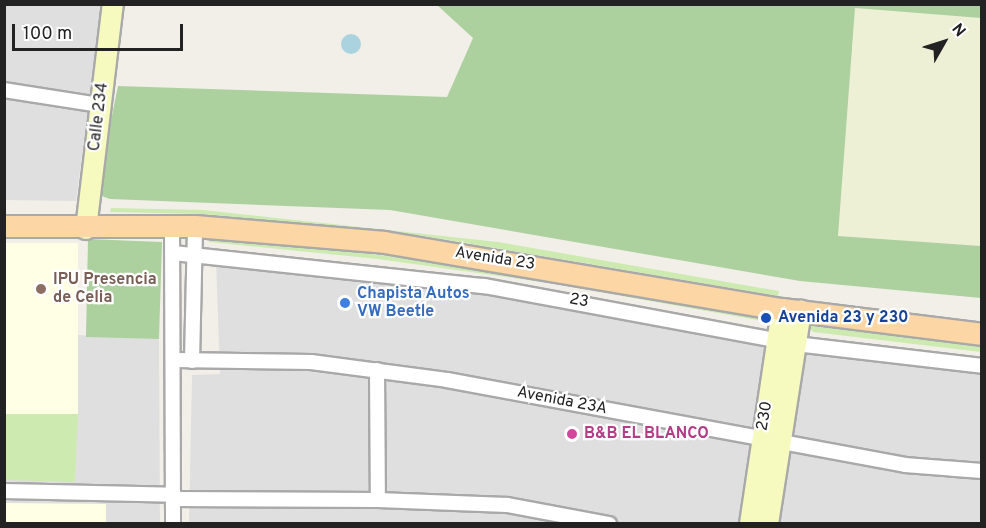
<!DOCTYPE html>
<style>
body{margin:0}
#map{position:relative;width:986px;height:528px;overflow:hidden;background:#f2efe9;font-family:Overpass,sans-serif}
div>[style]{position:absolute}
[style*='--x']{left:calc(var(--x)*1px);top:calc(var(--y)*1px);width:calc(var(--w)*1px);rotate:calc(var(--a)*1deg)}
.residential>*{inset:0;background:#e0dfdf}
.education>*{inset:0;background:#ffffe5}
.farmland>*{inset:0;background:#eef0d5}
.grass>*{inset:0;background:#cdebb0}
.forest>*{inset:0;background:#add19e}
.water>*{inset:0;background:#aad3df}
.round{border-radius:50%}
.roads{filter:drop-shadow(2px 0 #a9a9a9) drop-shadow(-2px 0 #a9a9a9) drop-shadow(0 2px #a9a9a9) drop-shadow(0 -2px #a9a9a9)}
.street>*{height:14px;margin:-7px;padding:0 7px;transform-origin:7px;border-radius:7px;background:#fff}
.secondary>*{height:20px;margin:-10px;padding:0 10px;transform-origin:10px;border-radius:10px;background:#f7fabf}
.primary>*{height:21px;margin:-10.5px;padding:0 10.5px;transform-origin:10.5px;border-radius:10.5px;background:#fcd6a4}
.dots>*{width:16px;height:16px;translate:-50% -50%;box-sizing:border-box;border:3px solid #fff;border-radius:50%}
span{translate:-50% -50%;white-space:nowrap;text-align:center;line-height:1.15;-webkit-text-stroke:4.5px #fff;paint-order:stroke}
.street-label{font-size:16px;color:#222}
.education-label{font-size:16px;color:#785e54;font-weight:700}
.left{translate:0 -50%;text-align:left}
.shop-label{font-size:16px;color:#366cbe;font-weight:700}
.transit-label{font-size:16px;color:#164399;font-weight:700}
.hotel-label{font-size:16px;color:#b23c85;font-weight:700}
.frame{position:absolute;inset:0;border:6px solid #222;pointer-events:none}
.north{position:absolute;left:914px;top:12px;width:60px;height:60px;-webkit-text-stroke:4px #fff;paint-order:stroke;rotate:51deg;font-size:16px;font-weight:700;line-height:24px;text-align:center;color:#222}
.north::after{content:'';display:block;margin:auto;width:21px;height:27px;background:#222;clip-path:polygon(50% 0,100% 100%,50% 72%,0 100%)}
.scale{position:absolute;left:12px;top:24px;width:171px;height:27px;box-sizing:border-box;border:3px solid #222;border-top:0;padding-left:8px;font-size:18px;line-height:21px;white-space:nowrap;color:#222;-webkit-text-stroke:4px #fff;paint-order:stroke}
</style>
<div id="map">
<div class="residential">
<div style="clip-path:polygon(5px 5px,102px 5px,76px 201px,5px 200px)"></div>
<div style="clip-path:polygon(5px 243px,78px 243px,78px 335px,159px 339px,160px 523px,5px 524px)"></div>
<div style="clip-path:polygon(216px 261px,481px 290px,810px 353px,981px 370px,981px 523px,189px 524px,192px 375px,220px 374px)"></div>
</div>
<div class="education">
<div style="clip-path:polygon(5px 243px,78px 243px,78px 414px,5px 414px)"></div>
<div style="clip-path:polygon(5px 503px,106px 504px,106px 523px,5px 523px)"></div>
</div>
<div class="farmland">
<div style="clip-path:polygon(855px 8px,981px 18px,981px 246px,838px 236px)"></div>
</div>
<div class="grass">
<div style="clip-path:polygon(111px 208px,203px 210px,498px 242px,779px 291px,778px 296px,424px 236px,203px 214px,110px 212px)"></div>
<div style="clip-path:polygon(209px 234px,549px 276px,775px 316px,774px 323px,549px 283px,378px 259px,209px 242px)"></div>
<div style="clip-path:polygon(811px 322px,981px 344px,981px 352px,813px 332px,808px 325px)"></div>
<div style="clip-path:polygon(5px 414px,78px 414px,75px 482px,5px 480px)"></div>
</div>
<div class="forest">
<div style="clip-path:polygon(437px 5px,981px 5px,981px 18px,855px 8px,838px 236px,981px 246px,981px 298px,800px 281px,390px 210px,110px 199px,96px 194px,118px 86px,447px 97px,473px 38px)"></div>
<div style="clip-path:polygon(88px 239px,162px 242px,159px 339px,86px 337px)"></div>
</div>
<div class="water">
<div class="round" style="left:341px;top:34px;width:20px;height:20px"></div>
</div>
<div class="roads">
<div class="street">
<div style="--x:4;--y:90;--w:97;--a:8.9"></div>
<div style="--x:172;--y:226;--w:298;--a:89.8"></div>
<div style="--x:173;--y:253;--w:313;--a:6.1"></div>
<div style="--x:484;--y:286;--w:317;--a:10.5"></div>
<div style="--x:796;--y:344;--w:187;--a:6.7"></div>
<div style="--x:175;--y:360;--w:136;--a:0.8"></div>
<div style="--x:311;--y:362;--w:137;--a:7.5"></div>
<div style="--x:447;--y:380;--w:466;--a:10.5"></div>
<div style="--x:905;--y:465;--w:77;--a:4.5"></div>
<div style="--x:192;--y:361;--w:135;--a:-88.7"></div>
<div style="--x:377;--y:370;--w:130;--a:89.6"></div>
<div style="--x:4;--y:491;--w:170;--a:1.3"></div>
<div style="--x:173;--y:499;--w:205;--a:0.3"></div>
<div style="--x:378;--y:500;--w:129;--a:2.2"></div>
<div style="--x:507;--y:505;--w:104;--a:10.6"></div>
</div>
<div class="secondary">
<div style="--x:86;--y:229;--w:227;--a:-83.2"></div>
<div style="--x:750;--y:524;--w:217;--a:-81.5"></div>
<div style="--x:768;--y:524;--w:216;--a:-81.2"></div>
</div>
<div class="primary">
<div style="--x:4;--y:226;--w:191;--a:0"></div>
<div style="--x:195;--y:226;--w:190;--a:4.8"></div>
<div style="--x:384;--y:242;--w:404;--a:9.6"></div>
<div style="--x:782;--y:309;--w:202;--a:7.1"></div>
</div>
</div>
<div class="dots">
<div style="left:41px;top:289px;background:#8d6e63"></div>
<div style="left:345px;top:303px;background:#3f7fe0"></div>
<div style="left:766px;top:318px;background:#1a4fb4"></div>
<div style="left:572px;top:434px;background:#d1479c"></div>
</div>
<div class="street-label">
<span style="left:99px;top:117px;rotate:-83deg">Calle 234</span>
<span style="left:495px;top:259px;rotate:9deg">Avenida 23</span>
<span style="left:579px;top:301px;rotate:11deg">23</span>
<span style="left:562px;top:401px;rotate:11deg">Avenida 23A</span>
<span style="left:765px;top:416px;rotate:-80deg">230</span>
</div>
<div class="education-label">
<span class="left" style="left:53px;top:289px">IPU Presencia<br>de Celia</span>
</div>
<div class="shop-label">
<span class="left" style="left:357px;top:303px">Chapista Autos<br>VW Beetle</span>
</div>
<div class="transit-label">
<span class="left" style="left:778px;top:318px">Avenida 23 y 230</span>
</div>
<div class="hotel-label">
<span class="left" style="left:584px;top:434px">B&amp;B EL BLANCO</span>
</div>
<div class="frame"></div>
<div class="north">N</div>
<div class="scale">100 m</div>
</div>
